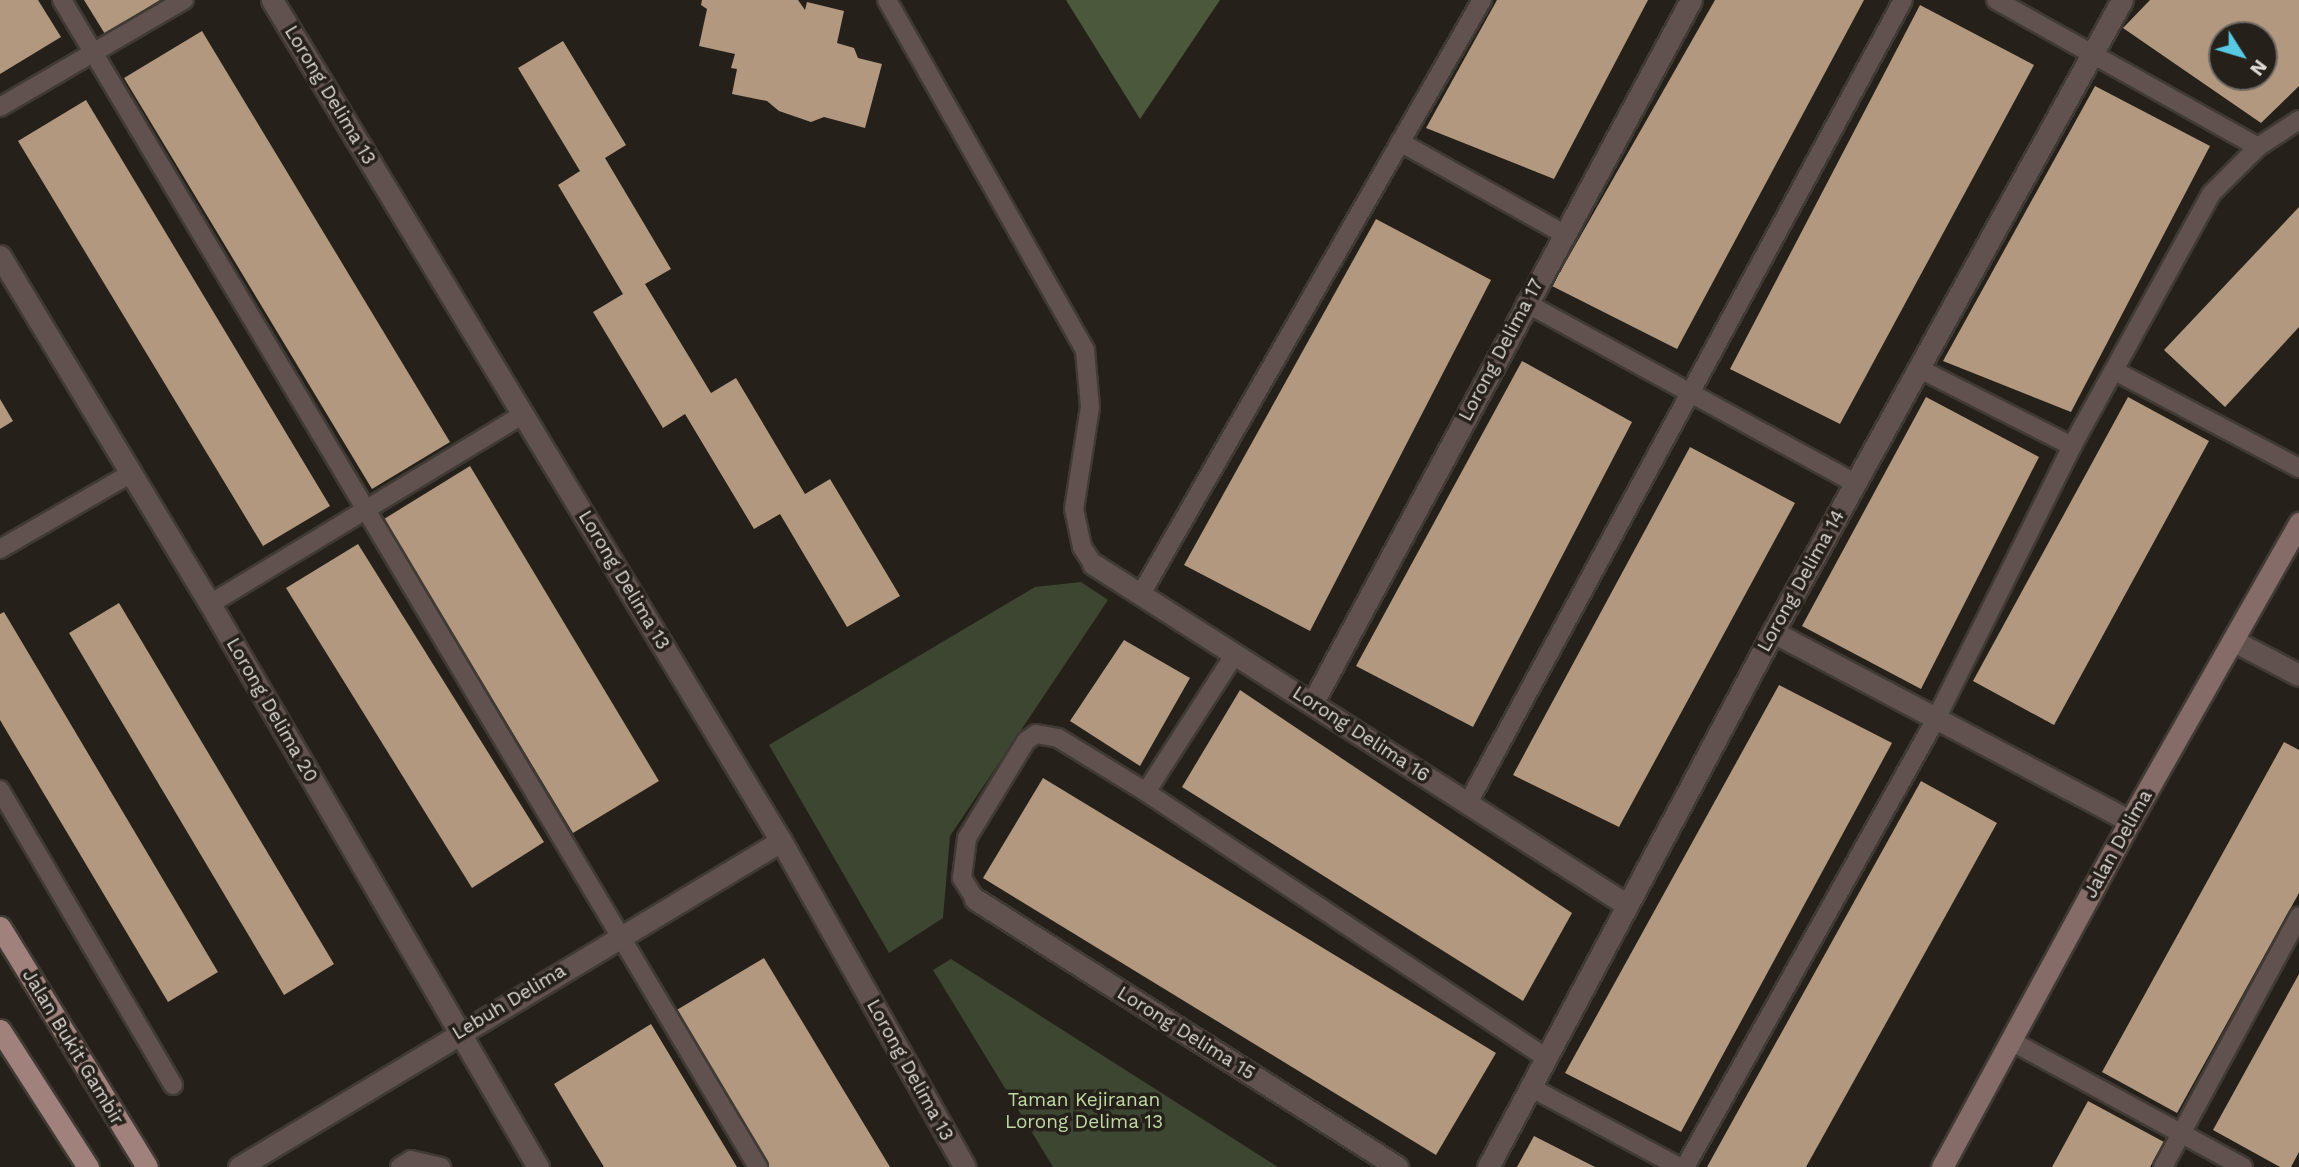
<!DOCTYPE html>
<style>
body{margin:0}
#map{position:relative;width:2299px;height:1167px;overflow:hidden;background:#26201b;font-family:"Work Sans",sans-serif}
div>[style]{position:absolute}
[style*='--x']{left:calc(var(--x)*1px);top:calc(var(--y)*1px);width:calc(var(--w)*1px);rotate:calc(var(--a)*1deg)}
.green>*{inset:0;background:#3c4631}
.forest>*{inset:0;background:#4b583c}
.building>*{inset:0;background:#b1987e}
.roads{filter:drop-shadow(2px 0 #403a35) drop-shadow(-2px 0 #403a35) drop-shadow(0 2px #403a35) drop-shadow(0 -2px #403a35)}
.lane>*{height:18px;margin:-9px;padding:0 9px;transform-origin:9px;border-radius:9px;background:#61524f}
.street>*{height:21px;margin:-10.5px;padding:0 10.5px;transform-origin:10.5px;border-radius:10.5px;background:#61524f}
.secondary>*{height:21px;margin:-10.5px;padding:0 10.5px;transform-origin:10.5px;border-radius:10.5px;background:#856c68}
.primary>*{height:21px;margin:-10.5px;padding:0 10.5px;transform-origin:10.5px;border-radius:10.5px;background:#a0817b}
span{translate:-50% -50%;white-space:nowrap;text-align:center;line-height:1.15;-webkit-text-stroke:7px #26201b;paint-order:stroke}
.street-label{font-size:19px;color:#dedad6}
.park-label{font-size:19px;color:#bfd9a3}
.north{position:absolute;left:2208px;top:21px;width:70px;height:70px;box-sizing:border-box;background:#26201b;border:2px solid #706a66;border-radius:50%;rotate:127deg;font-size:19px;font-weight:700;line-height:28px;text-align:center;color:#dedad6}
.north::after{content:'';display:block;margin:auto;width:24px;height:32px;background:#58c9e3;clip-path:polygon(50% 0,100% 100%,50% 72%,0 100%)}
</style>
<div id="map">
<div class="green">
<div style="clip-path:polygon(1081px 582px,1108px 600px,950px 836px,943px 918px,889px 953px,769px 745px,1035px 587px)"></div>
<div style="clip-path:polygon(951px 959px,1278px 1167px,1053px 1167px,933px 970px)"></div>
</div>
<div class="forest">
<div style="clip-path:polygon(1066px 0,1220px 0,1140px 119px)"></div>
</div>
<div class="building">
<div style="clip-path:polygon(0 0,38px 0,61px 37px,0 74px)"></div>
<div style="clip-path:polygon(84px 0,160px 0,105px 34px)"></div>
<div style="clip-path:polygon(702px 0,798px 0,805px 10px,807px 2px,844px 11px,837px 43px,854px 48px,858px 58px,882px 64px,865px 128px,824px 117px,811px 122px,779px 111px,767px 101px,732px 94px,737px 69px,731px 68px,735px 54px,699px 46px,707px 9px,701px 5px)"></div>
<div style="clip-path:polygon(1497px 0,1648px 0,1554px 179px,1426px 128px)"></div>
<div style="clip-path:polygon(1715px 0,1864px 0,1677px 349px,1552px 286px)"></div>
<div style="clip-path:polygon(evenodd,2150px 0,2299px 0,2299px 86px,2261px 123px,2123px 28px,2150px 0,2222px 35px,2264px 35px,2264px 77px,2222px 77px,2222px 35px)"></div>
<div style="clip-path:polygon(1920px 5px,2034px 65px,1840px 424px,1730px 369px)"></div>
<div style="clip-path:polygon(202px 31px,450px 442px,372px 489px,124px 78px)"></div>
<div style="clip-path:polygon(563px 41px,626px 145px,605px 158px,671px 269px,645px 284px,711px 393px,736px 378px,805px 494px,830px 479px,900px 596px,847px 627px,780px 514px,754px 529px,685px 414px,663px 428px,593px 312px,623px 294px,558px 185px,580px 171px,518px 68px)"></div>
<div style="clip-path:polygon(2095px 86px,2210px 146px,2071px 412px,1943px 361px)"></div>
<div style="clip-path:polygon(86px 100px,330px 506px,263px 546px,18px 141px)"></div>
<div style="clip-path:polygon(2299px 207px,2299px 327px,2225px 407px,2164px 350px)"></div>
<div style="clip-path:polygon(1376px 219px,1491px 280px,1310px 631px,1184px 565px)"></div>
<div style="clip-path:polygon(1522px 361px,1632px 422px,1473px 727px,1356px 666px)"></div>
<div style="clip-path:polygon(1926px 397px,2039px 457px,1921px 689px,1802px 626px)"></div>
<div style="clip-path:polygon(2128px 397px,2209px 441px,2054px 725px,1973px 681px)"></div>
<div style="clip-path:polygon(0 399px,13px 421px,0 429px)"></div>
<div style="clip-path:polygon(1690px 447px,1795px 503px,1619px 827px,1513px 775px)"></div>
<div style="clip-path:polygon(470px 466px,659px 781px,573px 833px,384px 519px)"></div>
<div style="clip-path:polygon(358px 544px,544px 842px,472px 888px,286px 588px)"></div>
<div style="clip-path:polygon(119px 603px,334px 964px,284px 995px,69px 633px)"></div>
<div style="clip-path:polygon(4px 612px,218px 972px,168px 1002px,0 720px,0 614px)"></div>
<div style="clip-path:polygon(1124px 640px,1190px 678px,1140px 766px,1070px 721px)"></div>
<div style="clip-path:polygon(1779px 685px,1892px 743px,1681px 1132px,1565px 1073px)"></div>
<div style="clip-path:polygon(1240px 690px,1572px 913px,1523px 1001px,1182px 787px)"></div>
<div style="clip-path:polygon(2284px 742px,2299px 750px,2299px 893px,2177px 1113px,2102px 1072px)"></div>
<div style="clip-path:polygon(1043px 778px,1496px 1053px,1436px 1155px,983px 878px)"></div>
<div style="clip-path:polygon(1921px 781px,1997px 823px,1870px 1052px,1806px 1167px,1707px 1167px)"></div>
<div style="clip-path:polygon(764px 958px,841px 1086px,890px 1167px,769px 1167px,713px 1075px,675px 1011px)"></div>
<div style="clip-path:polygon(2299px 974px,2299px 1152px,2291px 1167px,2280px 1167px,2213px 1130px)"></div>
<div style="clip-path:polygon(651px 1024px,690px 1089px,737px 1167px,604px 1167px,573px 1116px,554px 1084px)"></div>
<div style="clip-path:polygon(2088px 1101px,2164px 1142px,2150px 1167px,2052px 1167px)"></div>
<div style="clip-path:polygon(1534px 1136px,1595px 1167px,1517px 1167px)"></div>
</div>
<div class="roads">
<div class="lane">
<div style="--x:62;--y:0;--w:1359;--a:59.19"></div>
<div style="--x:887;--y:0;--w:402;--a:60.5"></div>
<div style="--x:1085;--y:350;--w:57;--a:85"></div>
<div style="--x:1090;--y:407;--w:103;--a:98.9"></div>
<div style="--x:1074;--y:509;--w:39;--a:78"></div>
<div style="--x:1082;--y:547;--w:20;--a:57"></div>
<div style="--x:1996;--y:0;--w:300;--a:29.3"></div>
<div style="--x:0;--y:107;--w:213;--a:-30.2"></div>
<div style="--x:1400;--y:142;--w:188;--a:29.3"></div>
<div style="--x:1526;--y:303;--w:375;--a:28.7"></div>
<div style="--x:1918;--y:368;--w:173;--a:26.9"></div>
<div style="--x:2115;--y:371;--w:208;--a:27.8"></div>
<div style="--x:0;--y:549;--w:150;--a:-30"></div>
<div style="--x:1141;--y:594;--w:685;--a:-60.14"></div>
<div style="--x:210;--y:604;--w:367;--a:-31.2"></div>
<div style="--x:0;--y:790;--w:342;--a:59.6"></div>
<div style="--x:1146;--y:792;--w:480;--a:33.6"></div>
<div style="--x:1468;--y:803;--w:913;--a:-61.55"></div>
<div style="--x:975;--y:899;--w:25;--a:-122"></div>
<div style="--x:962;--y:878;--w:40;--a:-82.9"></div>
<div style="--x:967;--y:838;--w:114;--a:-58.7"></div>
<div style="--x:1026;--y:741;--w:12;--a:-35"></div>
<div style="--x:1036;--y:734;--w:22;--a:10"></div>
<div style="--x:1058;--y:738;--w:103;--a:31.5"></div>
<div style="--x:1146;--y:792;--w:164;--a:-57.2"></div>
<div style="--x:2011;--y:1041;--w:264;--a:28.5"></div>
<div style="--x:1530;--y:1087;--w:169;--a:28.2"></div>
<div style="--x:400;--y:1167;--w:13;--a:-32"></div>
<div style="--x:411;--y:1160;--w:31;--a:13"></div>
<div style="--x:1685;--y:1167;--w:514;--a:-60.74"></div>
<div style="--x:1936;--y:719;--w:305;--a:-63.5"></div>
<div style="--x:2072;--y:446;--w:288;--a:-61.1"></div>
<div style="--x:2211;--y:194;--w:66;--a:-45"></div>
<div style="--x:2258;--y:147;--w:49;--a:-33.4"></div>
<div style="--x:2163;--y:1167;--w:285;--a:-61.5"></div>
</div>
<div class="street">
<div style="--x:272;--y:0;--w:983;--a:58.82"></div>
<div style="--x:781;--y:841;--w:374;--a:60.6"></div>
<div style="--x:0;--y:256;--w:406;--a:58.9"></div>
<div style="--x:210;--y:604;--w:652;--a:59.78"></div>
<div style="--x:1093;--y:564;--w:634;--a:32.56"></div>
<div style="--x:1773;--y:632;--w:404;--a:27.9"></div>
<div style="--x:2234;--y:641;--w:73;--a:27.6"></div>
<div style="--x:1313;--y:702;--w:797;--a:-61.7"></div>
<div style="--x:975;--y:899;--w:500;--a:32.4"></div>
<div style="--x:239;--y:1167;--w:632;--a:-31.03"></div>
<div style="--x:1488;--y:1167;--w:606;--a:-61.96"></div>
<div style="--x:1773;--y:632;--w:722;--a:-61.09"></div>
</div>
<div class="secondary">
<div style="--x:1942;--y:1167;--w:394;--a:-61.5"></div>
<div style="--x:2130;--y:821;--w:343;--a:-60.4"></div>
</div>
<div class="primary">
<div style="--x:0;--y:927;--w:281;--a:58.5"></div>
<div style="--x:0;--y:1030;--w:163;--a:57.3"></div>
</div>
</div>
<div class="street-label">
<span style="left:330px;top:95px;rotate:59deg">Lorong Delima 13</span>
<span style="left:1501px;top:350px;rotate:-62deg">Lorong Delima 17</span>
<span style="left:624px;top:580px;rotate:59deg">Lorong Delima 13</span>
<span style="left:1801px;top:581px;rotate:-61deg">Lorong Delima 14</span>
<span style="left:272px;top:710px;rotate:60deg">Lorong Delima 20</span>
<span style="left:1361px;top:734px;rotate:33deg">Lorong Delima 16</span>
<span style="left:2118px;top:844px;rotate:-61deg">Jalan Delima</span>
<span style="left:509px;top:1002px;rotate:-31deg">Lebuh Delima</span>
<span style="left:1186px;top:1033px;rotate:32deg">Lorong Delima 15</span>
<span style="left:73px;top:1047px;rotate:59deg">Jalan Bukit Gambir</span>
<span style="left:910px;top:1070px;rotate:61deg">Lorong Delima 13</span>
</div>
<div class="park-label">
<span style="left:1084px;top:1111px">Taman Kejiranan<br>Lorong Delima 13</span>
</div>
<div class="north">N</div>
</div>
